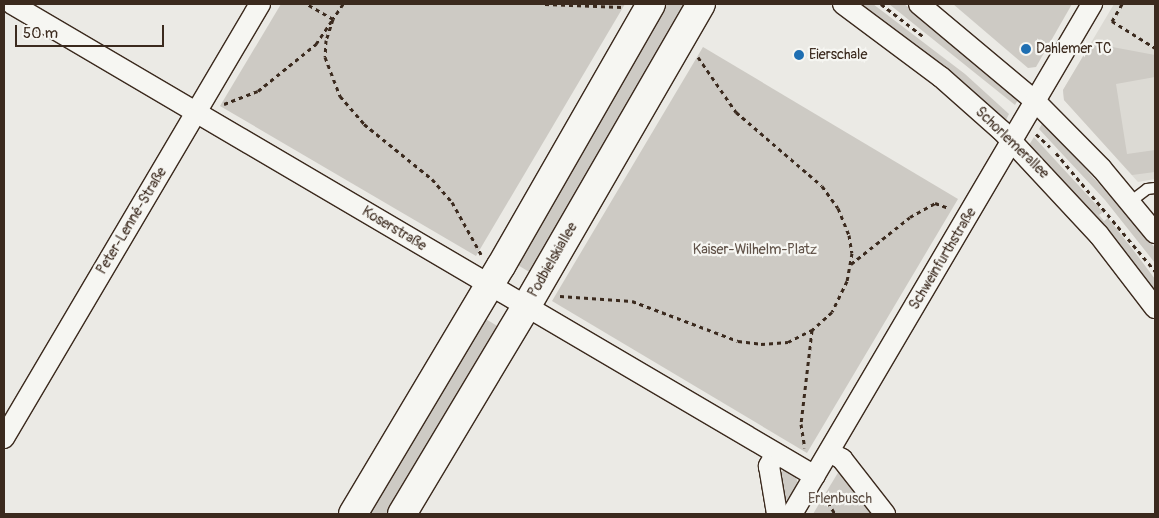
<!DOCTYPE html>
<meta charset="utf-8">
<style>
body{margin:0}
#map{position:relative;width:1159px;height:518px;overflow:hidden;background:#ebeae5;font-family:Pangolin,sans-serif}
div>[style]{position:absolute}
[style*='--x']{left:calc(var(--x)*1px);top:calc(var(--y)*1px);width:calc(var(--w)*1px);rotate:calc(var(--a)*1deg)}
.built>*{inset:0;background:#dcdad4}
.green>*{inset:0;background:#cdcac4}
.path>*{height:3px;margin-top:-1.5px;transform-origin:0;background:repeating-linear-gradient(90deg,#3b2a1e 0 4px,transparent 0 8px)}
.roads{filter:drop-shadow(1px 0 #3b2a1e) drop-shadow(-1px 0 #3b2a1e) drop-shadow(0 1px #3b2a1e) drop-shadow(0 -1px #3b2a1e)}
.lane>*{height:10px;margin:-5px;padding:0 5px;transform-origin:5px;border-radius:5px;background:#f6f6f2}
.street>*{height:20px;margin:-10px;padding:0 10px;transform-origin:10px;border-radius:10px;background:#f6f6f2}
.secondary>*{height:28px;margin:-14px;padding:0 14px;transform-origin:14px;border-radius:14px;background:#f6f6f2}
.dots>*{width:14px;height:14px;translate:-50% -50%;box-sizing:border-box;border:2px solid #f6f6f2;border-radius:50%}
span{translate:-50% -50%;white-space:nowrap;text-align:center;line-height:1.15;-webkit-text-stroke:4.5px #f6f6f2;paint-order:stroke}
.poi-label{font-size:14px;color:#3b2a1e}
.left{translate:0 -50%;text-align:left}
.street-label{font-size:14px;color:#3b2a1e}
.park-label{font-size:14px;color:#605248}
.frame{position:absolute;inset:0;border:5px solid #3b2a1e;pointer-events:none}
.scale{position:absolute;left:15px;top:25px;width:149px;height:22px;box-sizing:border-box;border:2px solid #3b2a1e;border-top:0;padding-left:6px;font-size:15px;line-height:18px;white-space:nowrap;color:#3b2a1e;-webkit-text-stroke:4px #f6f6f2;paint-order:stroke}
</style>
<div id="map">
<div class="built">
<div style="clip-path:polygon(1114px 4px,1155px 4px,1155px 179px,1138px 182px,1064px 100px,1063px 90px)"></div>
</div>
<div class="green">
<div style="clip-path:polygon(281px 4px,625px 4px,476px 256px,220px 106px)"></div>
<div style="clip-path:polygon(663px 4px,690px 4px,531px 273px,511px 261px)"></div>
<div style="clip-path:polygon(858px 4px,873px 4px,965px 74px,1009px 114px,1005px 122px)"></div>
<div style="clip-path:polygon(889px 4px,904px 4px,933px 26px,1019px 98px,1015px 105px)"></div>
<div style="clip-path:polygon(953px 4px,1072px 4px,1036px 67px,1028px 68px)"></div>
<div style="clip-path:polygon(1091px 43px,1155px 55px,1155px 77px,1116px 84px,1127px 154px,1155px 150px,1155px 172px,1132px 175px,1064px 100px,1063px 90px)"></div>
<div style="clip-path:polygon(703px 47px,958px 199px,807px 453px,552px 301px)"></div>
<div style="clip-path:polygon(1043px 122px,1140px 229px,1155px 248px,1155px 263px,1105px 200px,1039px 129px)"></div>
<div style="clip-path:polygon(1034px 137px,1103px 212px,1099px 215px,1104px 221px,1108px 218px,1134px 251px,1155px 279px,1155px 294px,1082px 202px,1029px 145px)"></div>
<div style="clip-path:polygon(479px 315px,499px 327px,388px 514px,361px 514px)"></div>
<div style="clip-path:polygon(784px 470px,796px 477px,798px 484px,786px 501px,780px 473px)"></div>
<div style="clip-path:polygon(839px 471px,873px 514px,813px 514px)"></div>
</div>
<div class="path">
<div style="--x:343;--y:4;--w:18;--a:124"></div>
<div style="--x:333;--y:19;--w:22;--a:108"></div>
<div style="--x:326;--y:40;--w:17;--a:93"></div>
<div style="--x:325;--y:57;--w:42;--a:69"></div>
<div style="--x:340;--y:96;--w:37;--a:49"></div>
<div style="--x:364;--y:124;--w:87;--a:39"></div>
<div style="--x:432;--y:179;--w:30;--a:49"></div>
<div style="--x:452;--y:202;--w:60;--a:60.9"></div>
<div style="--x:545;--y:4;--w:77;--a:2.2"></div>
<div style="--x:881;--y:4;--w:54;--a:37.5"></div>
<div style="--x:1122;--y:4;--w:20;--a:120"></div>
<div style="--x:1112;--y:21;--w:51;--a:32.1"></div>
<div style="--x:698;--y:57;--w:67;--a:55.4"></div>
<div style="--x:736;--y:112;--w:113;--a:40.7"></div>
<div style="--x:822;--y:186;--w:27;--a:54"></div>
<div style="--x:838;--y:208;--w:29;--a:68"></div>
<div style="--x:849;--y:235;--w:18;--a:81"></div>
<div style="--x:852;--y:253;--w:28;--a:100"></div>
<div style="--x:847;--y:281;--w:34;--a:116"></div>
<div style="--x:832;--y:312;--w:27;--a:138"></div>
<div style="--x:812;--y:330;--w:95;--a:96.7"></div>
<div style="--x:801;--y:424;--w:24;--a:81"></div>
<div style="--x:224;--y:104;--w:36;--a:-21"></div>
<div style="--x:258;--y:91;--w:75;--a:-39"></div>
<div style="--x:316;--y:44;--w:30;--a:-56"></div>
<div style="--x:333;--y:19;--w:30;--a:-150"></div>
<div style="--x:1036;--y:134;--w:19;--a:43"></div>
<div style="--x:1056;--y:153;--w:154;--a:50"></div>
<div style="--x:851;--y:264;--w:75;--a:-38.5"></div>
<div style="--x:910;--y:217;--w:29;--a:-29"></div>
<div style="--x:935;--y:203;--w:15;--a:20"></div>
<div style="--x:560;--y:296;--w:72;--a:4"></div>
<div style="--x:632;--y:301;--w:113;--a:20.7"></div>
<div style="--x:738;--y:341;--w:23;--a:7"></div>
<div style="--x:761;--y:344;--w:27;--a:-4"></div>
<div style="--x:788;--y:342;--w:27;--a:-27"></div>
<div style="--x:824;--y:495;--w:22;--a:60"></div>
</div>
<div class="roads">
<div class="lane">
<div style="--x:1130;--y:202;--w:21;--a:-37"></div>
<div style="--x:1147;--y:189;--w:8;--a:-7"></div>
</div>
<div class="street">
<div style="--x:12;--y:4;--w:931;--a:30.45"></div>
<div style="--x:843;--y:4;--w:122;--a:36.7"></div>
<div style="--x:941;--y:77;--w:81;--a:41.5"></div>
<div style="--x:1002;--y:131;--w:142;--a:47"></div>
<div style="--x:1099;--y:235;--w:92;--a:52.5"></div>
<div style="--x:919;--y:4;--w:151;--a:39.9"></div>
<div style="--x:1035;--y:101;--w:95;--a:45.4"></div>
<div style="--x:1102;--y:169;--w:83;--a:50.4"></div>
<div style="--x:4;--y:438;--w:504;--a:-59.47"></div>
<div style="--x:829;--y:452;--w:15;--a:28"></div>
<div style="--x:842;--y:459;--w:70;--a:52"></div>
<div style="--x:775;--y:455;--w:13;--a:119"></div>
<div style="--x:769;--y:466;--w:49;--a:80.5"></div>
<div style="--x:792;--y:514;--w:592;--a:-59.53"></div>
</div>
<div class="secondary">
<div style="--x:353;--y:514;--w:289;--a:-59.2"></div>
<div style="--x:501;--y:266;--w:302;--a:-60.2"></div>
<div style="--x:402;--y:514;--w:241;--a:-59.1"></div>
<div style="--x:526;--y:307;--w:350;--a:-60"></div>
</div>
</div>
<div class="dots">
<div style="left:1026px;top:49px;background:#1f6fb2"></div>
<div style="left:799px;top:55px;background:#1f6fb2"></div>
</div>
<div class="poi-label">
<span class="left" style="left:1036px;top:49px">Dahlemer TC</span>
<span class="left" style="left:809px;top:55px">Eierschale</span>
</div>
<div class="street-label">
<span style="left:1012px;top:143px;rotate:44deg">Schorlemerallee</span>
<span style="left:132px;top:221px;rotate:-59deg">Peter-Lenné-Straße</span>
<span style="left:394px;top:229px;rotate:31deg">Koserstraße</span>
<span style="left:943px;top:259px;rotate:-59deg">Schweinfurthstraße</span>
<span style="left:553px;top:260px;rotate:-60deg">Podbielskiallee</span>
</div>
<div class="park-label">
<span style="left:755px;top:250px">Kaiser-Wilhelm-Platz</span>
<span style="left:840px;top:499px">Erlenbusch</span>
</div>
<div class="frame"></div>
<div class="scale">50 m</div>
</div>
